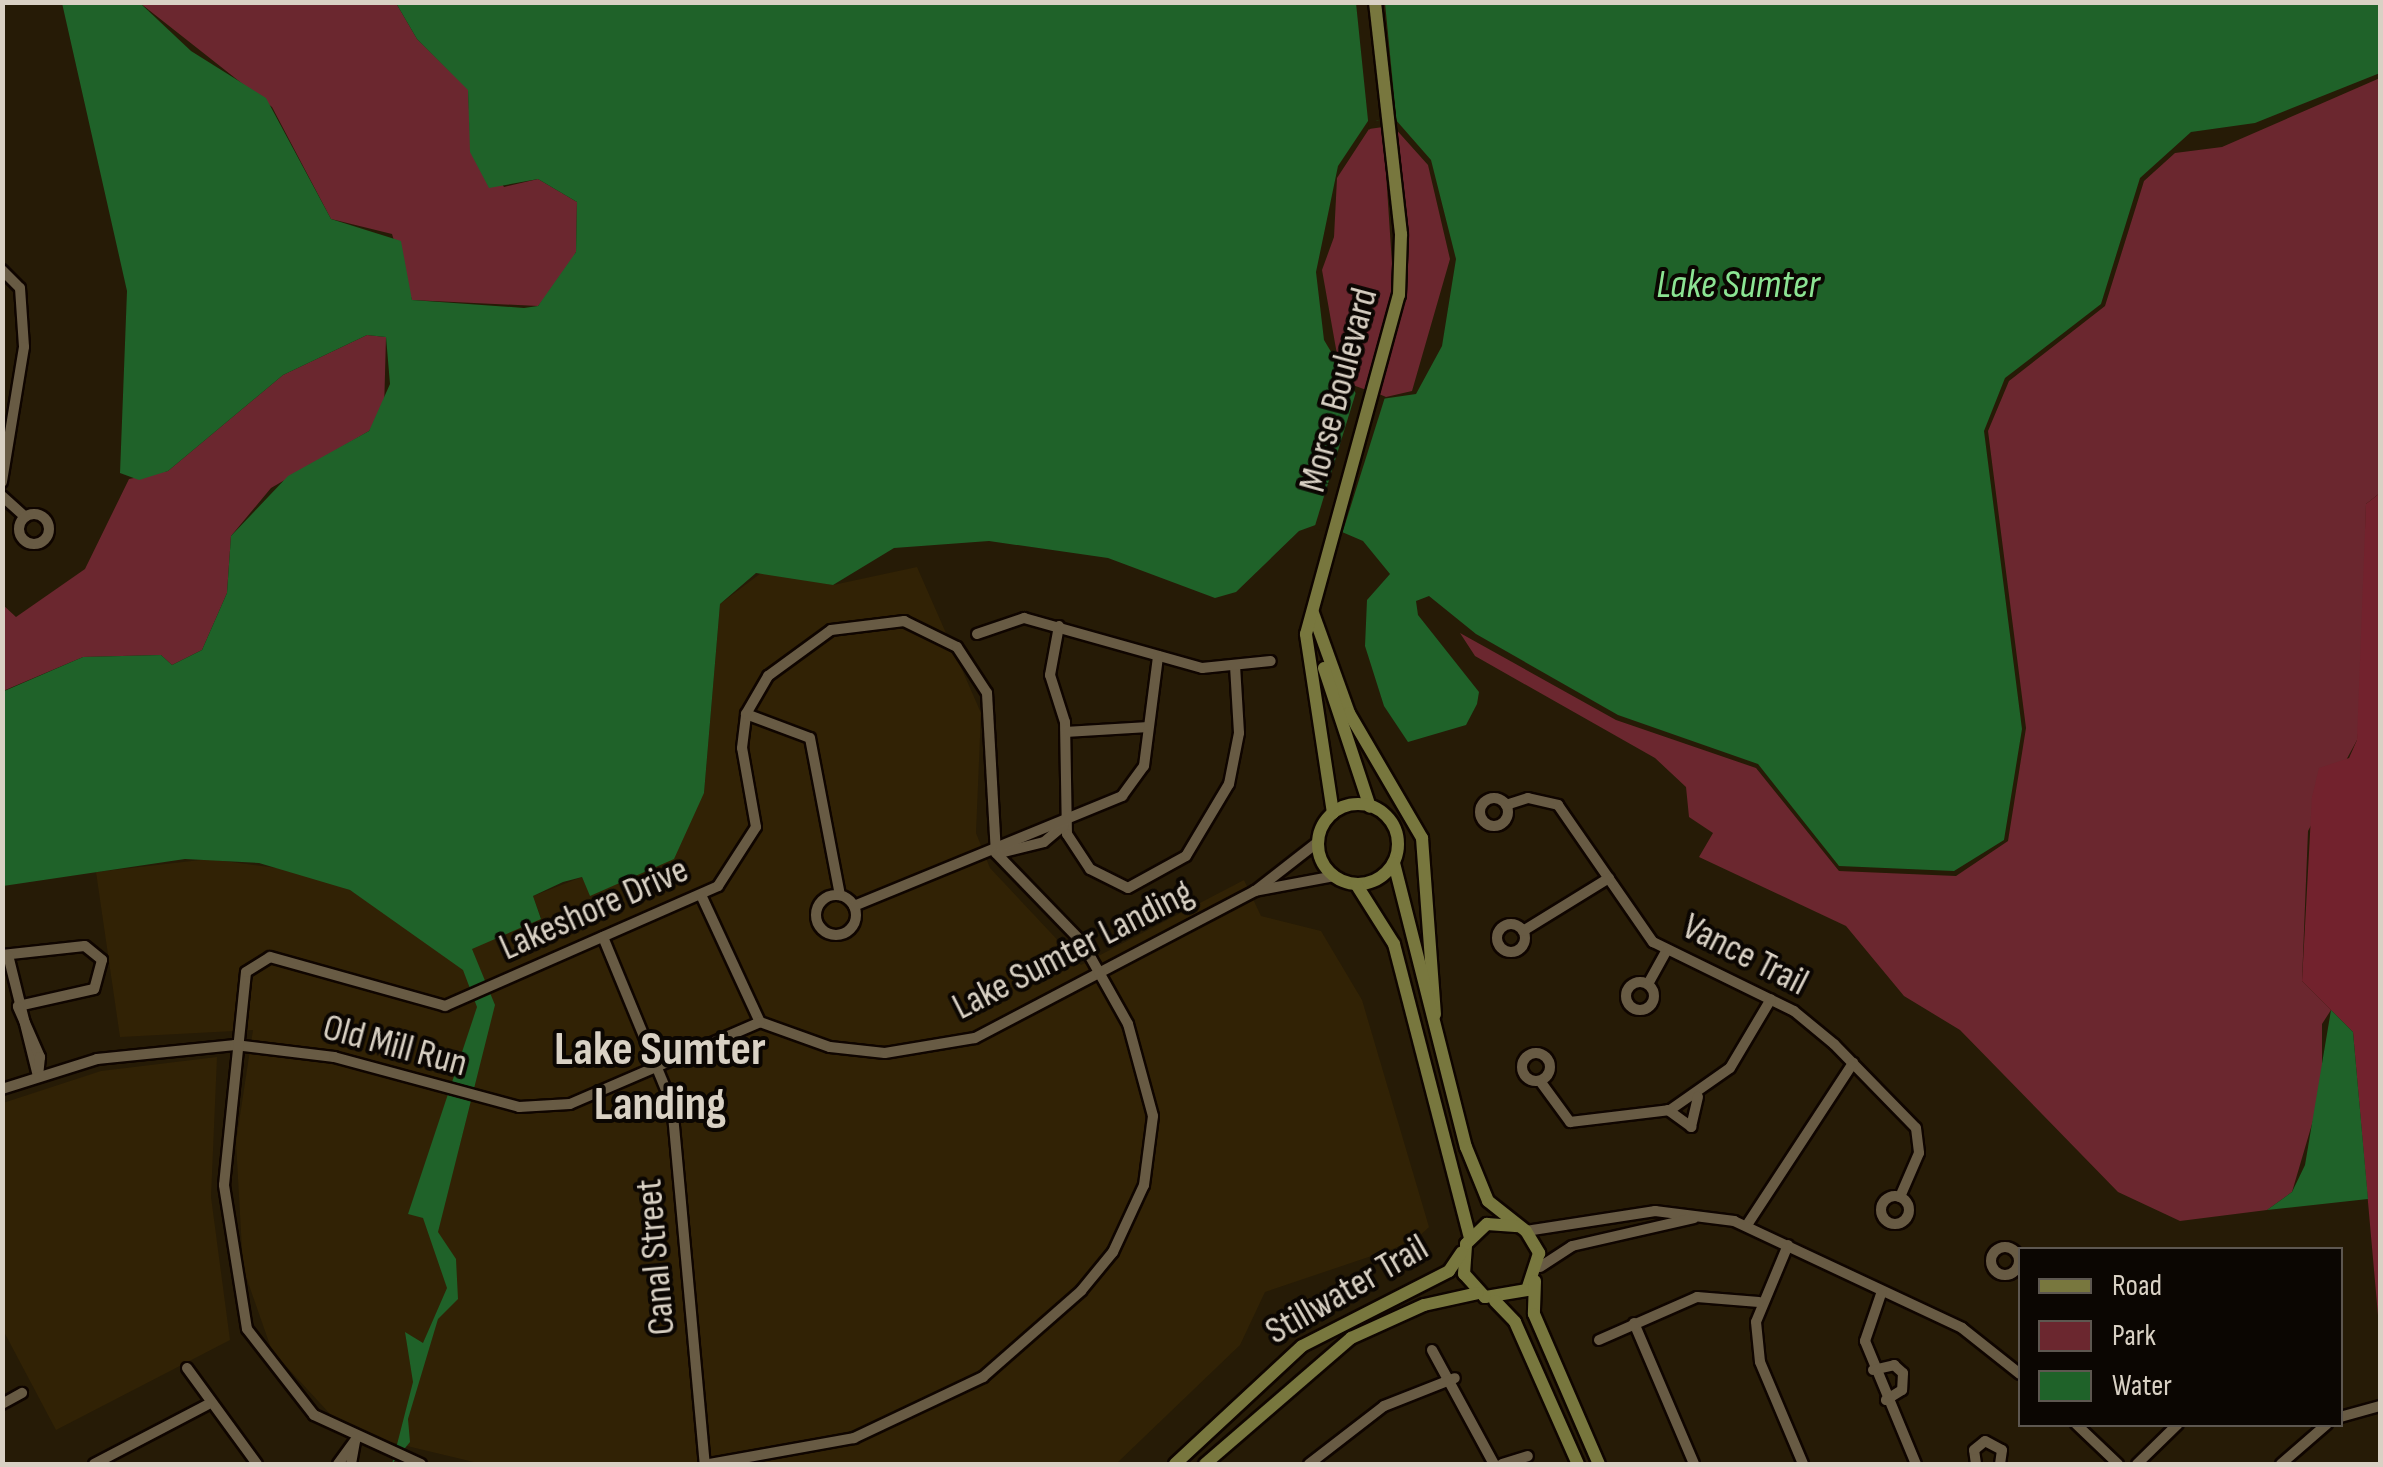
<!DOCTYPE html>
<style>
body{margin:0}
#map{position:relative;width:2383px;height:1467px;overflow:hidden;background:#261b06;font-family:"Sofia Sans Condensed",sans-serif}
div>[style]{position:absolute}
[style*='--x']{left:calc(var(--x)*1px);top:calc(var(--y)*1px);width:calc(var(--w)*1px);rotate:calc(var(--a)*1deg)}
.built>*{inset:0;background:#312205}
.green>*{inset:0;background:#6b272f}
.forest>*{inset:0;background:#72222d}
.water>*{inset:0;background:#1f6229}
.pier>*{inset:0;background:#261b06}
.roads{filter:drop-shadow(2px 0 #0f0500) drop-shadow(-2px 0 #0f0500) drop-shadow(0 2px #0f0500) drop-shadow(0 -2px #0f0500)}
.minor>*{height:10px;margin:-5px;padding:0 5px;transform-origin:5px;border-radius:5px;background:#685b44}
.minor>.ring{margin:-5px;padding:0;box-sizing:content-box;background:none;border:10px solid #685b44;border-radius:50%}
.major>*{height:12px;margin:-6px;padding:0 6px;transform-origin:6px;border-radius:6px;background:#78773e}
.major>.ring{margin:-6px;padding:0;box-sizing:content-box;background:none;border:12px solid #78773e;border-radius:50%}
span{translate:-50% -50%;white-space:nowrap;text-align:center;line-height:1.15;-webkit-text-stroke:8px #0b0602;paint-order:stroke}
.street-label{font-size:38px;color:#d9d1c4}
.water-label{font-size:40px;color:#8ce493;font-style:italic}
.district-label{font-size:48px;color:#d9d1c4;font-weight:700}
.frame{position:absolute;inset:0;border:5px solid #d9d1c4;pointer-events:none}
.legend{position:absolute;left:2018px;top:1247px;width:325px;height:180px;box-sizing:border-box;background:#0b0602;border:2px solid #5d5750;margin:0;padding:12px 18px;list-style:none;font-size:30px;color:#d9d1c4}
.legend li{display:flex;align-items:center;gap:20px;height:50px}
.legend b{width:50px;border:2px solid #5d5750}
</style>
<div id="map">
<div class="built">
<div style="clip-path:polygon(917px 567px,981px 713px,976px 833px,990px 868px,1081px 965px,1244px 880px,1261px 916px,1321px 931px,1362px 1000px,1429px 1227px,1413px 1242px,1265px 1292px,1240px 1345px,1116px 1464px,482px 1464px,382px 1440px,330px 1414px,272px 1351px,243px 1268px,236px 1142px,253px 1030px,120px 1037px,96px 872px,209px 859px,293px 870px,350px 890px,435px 944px,541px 918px,533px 896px,582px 877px,591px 895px,671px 852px,704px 793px,720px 604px,765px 570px,833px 585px)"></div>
<div style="clip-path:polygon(217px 1057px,211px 1197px,230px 1340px,56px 1430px,3px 1330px,3px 1103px,101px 1071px)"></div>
</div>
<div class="green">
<div style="clip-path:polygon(140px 3px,396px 3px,417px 39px,468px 89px,470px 132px,504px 187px,538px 179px,577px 202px,576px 252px,563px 277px,538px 306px,412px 300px,392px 234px,331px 219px,272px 107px)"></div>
<div style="clip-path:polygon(2380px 78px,2380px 493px,2366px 504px,2363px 701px,2357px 740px,2308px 831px,2302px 981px,2331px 1010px,2322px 1024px,2322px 1090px,2292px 1192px,2267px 1210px,2180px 1221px,2118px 1192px,1960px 1030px,1904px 996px,1846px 926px,1699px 857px,1713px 833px,1689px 817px,1686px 787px,1655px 758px,1475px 656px,1460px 633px,1616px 720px,1756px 768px,1839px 871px,1956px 876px,2008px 841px,2026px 728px,1988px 431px,2009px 381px,2105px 306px,2144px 181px,2175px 153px,2222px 147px)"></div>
<div style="clip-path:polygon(1393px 126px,1428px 165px,1450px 259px,1412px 391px,1386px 397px,1379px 394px,1404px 296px)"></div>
<div style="clip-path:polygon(1383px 127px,1394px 294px,1369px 391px,1350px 384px,1338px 360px,1322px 270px,1334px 237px,1337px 178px,1369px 129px)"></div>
<div style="clip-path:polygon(367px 335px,386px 337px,384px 411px,369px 431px,271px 488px,231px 536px,227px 593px,202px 650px,172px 665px,161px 655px,83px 657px,3px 691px,2px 604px,16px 617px,85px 569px,129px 479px,168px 471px,283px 375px)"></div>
</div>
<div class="forest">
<div style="clip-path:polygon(2380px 493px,2380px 1338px,2353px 1032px,2302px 981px,2312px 797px,2319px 768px,2349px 758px,2357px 740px,2366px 504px)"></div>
</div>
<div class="water">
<div style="clip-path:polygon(evenodd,62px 3px,140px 3px,191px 51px,266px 98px,331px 219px,401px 241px,412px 300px,524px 308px,538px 306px,576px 252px,577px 202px,538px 179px,489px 188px,470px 152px,468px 90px,417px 39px,396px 3px,2380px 3px,2380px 73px,2255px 123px,2191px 132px,2140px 178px,2101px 304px,2005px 378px,1984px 431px,2022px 729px,2004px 840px,1954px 871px,1839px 866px,1758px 764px,1618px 715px,1476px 634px,1429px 596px,1416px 601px,1418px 615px,1479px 692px,1477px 704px,1466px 725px,1408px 742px,1384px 706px,1365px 646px,1367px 600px,1390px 574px,1363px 541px,1321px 523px,1299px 531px,1236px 592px,1215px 598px,1108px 558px,989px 541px,894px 548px,833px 585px,756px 573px,720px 604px,704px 793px,674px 859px,590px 896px,582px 877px,563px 882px,533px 896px,541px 919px,472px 949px,495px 1005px,438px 1232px,456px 1259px,458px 1299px,438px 1319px,408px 1419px,410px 1442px,392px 1464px,413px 1382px,405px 1332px,423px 1343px,447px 1288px,423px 1218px,408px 1214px,477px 1007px,463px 970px,350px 890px,259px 863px,185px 859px,3px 886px,2px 692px,83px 657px,161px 655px,172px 665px,202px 650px,227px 593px,231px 536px,288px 476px,369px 431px,390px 384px,386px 337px,367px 335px,283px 375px,168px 471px,139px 480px,120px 473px,127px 291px,62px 3px,1395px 119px,1431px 160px,1456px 259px,1442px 346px,1416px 394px,1361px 402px,1324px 340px,1316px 272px,1338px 166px,1368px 121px,1395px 119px)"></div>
<div style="clip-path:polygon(2331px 1010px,2353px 1032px,2368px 1199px,2267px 1210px,2292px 1192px,2305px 1165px)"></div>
</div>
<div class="pier">
<div style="clip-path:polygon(1356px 3px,1385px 3px,1397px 126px,1377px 120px,1369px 130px)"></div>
<div style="clip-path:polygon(1356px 392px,1385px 397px,1342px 534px,1314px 529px)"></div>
</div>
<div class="roads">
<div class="minor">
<div style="--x:2;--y:270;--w:25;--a:45"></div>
<div style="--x:20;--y:288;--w:59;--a:86.1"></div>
<div style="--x:24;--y:347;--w:137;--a:99.3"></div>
<div style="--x:2;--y:496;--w:31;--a:42"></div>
<div class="ring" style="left:19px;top:514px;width:20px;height:20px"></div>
<div style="--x:1059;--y:626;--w:50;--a:100.4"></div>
<div style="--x:1050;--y:675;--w:49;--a:72.3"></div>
<div style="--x:1065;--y:722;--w:112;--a:89"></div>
<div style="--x:1067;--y:834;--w:42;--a:56.7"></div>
<div style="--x:1090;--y:869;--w:42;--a:26.6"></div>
<div style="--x:1128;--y:888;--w:66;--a:-28.9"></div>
<div style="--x:1186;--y:856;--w:84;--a:-59.2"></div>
<div style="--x:1229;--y:784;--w:52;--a:-78.9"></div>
<div style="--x:1239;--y:733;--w:68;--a:-93.4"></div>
<div style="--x:977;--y:634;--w:50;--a:-18.8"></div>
<div style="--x:1024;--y:618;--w:185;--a:15.7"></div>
<div style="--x:1202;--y:668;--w:69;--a:-5.8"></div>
<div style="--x:746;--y:714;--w:68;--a:20.6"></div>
<div style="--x:810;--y:738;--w:160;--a:79.2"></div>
<div style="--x:1066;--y:732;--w:82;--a:-3.5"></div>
<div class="ring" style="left:1480px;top:798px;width:18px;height:18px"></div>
<div style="--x:1506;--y:805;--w:23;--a:-18"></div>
<div style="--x:1528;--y:798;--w:31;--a:13"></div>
<div style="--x:1558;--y:805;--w:167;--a:55.3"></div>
<div style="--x:1653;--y:942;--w:157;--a:26.1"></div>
<div style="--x:1794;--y:1011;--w:52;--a:39.5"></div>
<div style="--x:1834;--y:1044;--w:117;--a:45.7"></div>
<div style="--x:1916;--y:1128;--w:25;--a:83"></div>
<div style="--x:1919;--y:1153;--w:48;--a:113.4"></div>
<div style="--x:1000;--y:853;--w:45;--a:-14"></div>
<div style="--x:1044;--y:842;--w:26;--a:-40"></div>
<div style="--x:1255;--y:891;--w:80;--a:-37.9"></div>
<div class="ring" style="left:816px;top:895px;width:30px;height:30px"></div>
<div style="--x:701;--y:895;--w:140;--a:65.1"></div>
<div style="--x:760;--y:1022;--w:74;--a:19.7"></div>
<div style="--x:830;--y:1047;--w:55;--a:6.2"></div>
<div style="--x:885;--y:1053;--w:91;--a:-9.5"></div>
<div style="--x:975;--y:1038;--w:316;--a:-27.7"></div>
<div style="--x:1255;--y:891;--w:81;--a:-10.6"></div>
<div style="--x:854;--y:906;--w:290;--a:-22.3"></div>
<div style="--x:1122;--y:796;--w:37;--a:-54"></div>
<div style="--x:1144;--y:766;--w:111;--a:-82.7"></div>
<div class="ring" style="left:1497px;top:924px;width:18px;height:18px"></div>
<div style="--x:1523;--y:931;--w:101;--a:-31.6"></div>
<div style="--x:603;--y:937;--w:181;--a:67.6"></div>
<div style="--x:672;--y:1104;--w:362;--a:84.8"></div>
<div style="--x:2;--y:955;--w:83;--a:-6.2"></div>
<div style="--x:85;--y:946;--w:22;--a:39"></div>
<div style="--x:102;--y:960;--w:30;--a:105"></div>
<div style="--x:94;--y:989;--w:78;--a:167.4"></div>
<div style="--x:8;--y:955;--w:125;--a:76.1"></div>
<div class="ring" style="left:1626px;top:982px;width:18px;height:18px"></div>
<div style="--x:1648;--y:984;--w:38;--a:-61"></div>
<div style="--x:18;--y:1007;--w:55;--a:66.3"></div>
<div style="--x:40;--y:1057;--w:19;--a:96"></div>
<div class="ring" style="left:1522px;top:1053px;width:18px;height:18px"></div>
<div style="--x:1540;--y:1081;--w:51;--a:53.8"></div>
<div style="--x:1570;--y:1122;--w:101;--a:-6.8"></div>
<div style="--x:1670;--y:1110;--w:73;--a:-35"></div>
<div style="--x:1730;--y:1068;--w:80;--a:-59.3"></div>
<div style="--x:2;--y:1089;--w:100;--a:-17.5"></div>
<div style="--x:97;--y:1059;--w:139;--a:-5.8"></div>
<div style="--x:235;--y:1045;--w:100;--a:6.9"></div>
<div style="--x:334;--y:1057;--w:192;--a:15.1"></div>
<div style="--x:519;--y:1107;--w:51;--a:-3.4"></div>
<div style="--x:570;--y:1104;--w:207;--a:-23.3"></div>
<div style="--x:1668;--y:1110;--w:29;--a:36"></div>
<div style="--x:1691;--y:1127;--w:31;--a:-77"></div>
<div class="ring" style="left:1881px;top:1196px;width:18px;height:18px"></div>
<div style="--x:1747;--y:1225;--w:194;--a:-56.8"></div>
<div style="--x:1526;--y:1231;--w:131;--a:-8.8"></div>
<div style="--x:1655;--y:1211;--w:80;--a:7.2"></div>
<div style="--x:1734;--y:1221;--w:252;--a:25.1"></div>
<div style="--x:1962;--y:1328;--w:74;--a:38.4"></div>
<div style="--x:1788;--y:1245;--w:83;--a:112.6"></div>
<div style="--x:1756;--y:1322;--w:40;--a:84.3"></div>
<div style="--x:1760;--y:1362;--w:111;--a:67.1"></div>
<div class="ring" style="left:1991px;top:1247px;width:18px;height:18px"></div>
<div style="--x:1540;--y:1267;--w:38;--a:-33"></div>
<div style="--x:1572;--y:1246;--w:125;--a:-12.9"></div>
<div style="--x:1882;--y:1291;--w:53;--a:108.8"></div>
<div style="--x:1865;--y:1341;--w:133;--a:67.5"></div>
<div style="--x:1634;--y:1323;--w:153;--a:66.9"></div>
<div style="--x:1599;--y:1340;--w:107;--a:-23.7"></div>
<div style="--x:1697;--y:1297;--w:62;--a:4.6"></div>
<div style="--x:1432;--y:1350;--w:130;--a:61.5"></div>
<div style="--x:187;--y:1368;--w:119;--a:53.9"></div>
<div style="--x:1873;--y:1370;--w:22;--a:-13"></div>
<div style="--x:1894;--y:1365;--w:12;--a:42"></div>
<div style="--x:1903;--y:1373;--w:17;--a:93"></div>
<div style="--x:1902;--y:1390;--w:19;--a:148"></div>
<div style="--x:2;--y:1404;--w:23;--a:-29"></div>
<div style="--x:2340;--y:1417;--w:41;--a:-15.4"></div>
<div style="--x:2076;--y:1424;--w:58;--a:43.6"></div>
<div style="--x:94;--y:1464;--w:127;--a:-27.6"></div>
<div style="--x:338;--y:1464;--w:31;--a:-54"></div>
<div style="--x:351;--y:1464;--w:23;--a:-80"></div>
<div style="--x:421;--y:1464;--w:118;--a:-155.4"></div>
<div style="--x:314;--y:1415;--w:109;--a:-127.9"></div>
<div style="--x:247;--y:1329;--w:146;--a:-99.1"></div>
<div style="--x:224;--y:1185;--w:214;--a:-84.1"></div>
<div style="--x:246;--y:972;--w:28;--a:-32"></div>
<div style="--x:270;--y:957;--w:182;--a:15.6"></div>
<div style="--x:445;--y:1006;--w:298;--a:-23.7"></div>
<div style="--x:718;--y:886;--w:70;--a:-57.2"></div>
<div style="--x:756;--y:827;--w:80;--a:-100"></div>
<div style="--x:742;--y:748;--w:34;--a:-83"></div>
<div style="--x:746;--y:714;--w:44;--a:-59.9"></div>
<div style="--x:768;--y:676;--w:78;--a:-36.1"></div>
<div style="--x:831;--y:630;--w:74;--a:-7"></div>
<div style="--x:904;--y:621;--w:59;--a:26.1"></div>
<div style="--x:957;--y:647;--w:55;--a:56.9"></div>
<div style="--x:987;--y:693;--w:160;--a:86.8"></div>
<div style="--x:996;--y:853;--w:124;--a:46"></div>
<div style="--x:1082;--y:942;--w:94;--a:60.7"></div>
<div style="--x:1128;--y:1024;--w:95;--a:74.8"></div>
<div style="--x:1153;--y:1116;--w:70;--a:97.4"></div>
<div style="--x:1144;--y:1185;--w:74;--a:114.8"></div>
<div style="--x:1113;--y:1252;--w:50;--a:129.4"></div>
<div style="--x:1081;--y:1291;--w:130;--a:138.7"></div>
<div style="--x:983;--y:1377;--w:143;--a:154.7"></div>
<div style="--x:854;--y:1438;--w:146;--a:169.8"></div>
<div style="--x:1309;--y:1464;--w:95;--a:-37.7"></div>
<div style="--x:1384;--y:1406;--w:76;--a:-21.5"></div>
<div style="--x:1502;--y:1464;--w:27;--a:-17"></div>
<div style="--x:1976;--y:1464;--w:14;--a:-98"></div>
<div style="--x:1974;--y:1450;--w:14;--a:-39"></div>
<div style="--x:1985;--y:1441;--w:19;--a:28"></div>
<div style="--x:2002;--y:1450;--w:14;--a:98"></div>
<div style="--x:2137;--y:1464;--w:57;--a:-44.3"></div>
<div style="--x:2281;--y:1464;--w:61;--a:-41"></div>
</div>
<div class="major">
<div style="--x:1313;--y:613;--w:106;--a:70.2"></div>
<div style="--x:1349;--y:713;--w:145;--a:59.7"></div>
<div style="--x:1422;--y:838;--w:177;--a:85.8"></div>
<div style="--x:1324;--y:668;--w:146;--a:71.7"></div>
<div class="ring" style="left:1318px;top:804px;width:68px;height:68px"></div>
<div style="--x:1333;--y:813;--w:181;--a:-98.6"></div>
<div style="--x:1306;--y:634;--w:352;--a:-74.7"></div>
<div style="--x:1399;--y:295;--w:61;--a:-88.1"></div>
<div style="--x:1401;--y:234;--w:233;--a:-96.4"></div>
<div style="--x:1394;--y:863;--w:293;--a:75.8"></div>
<div style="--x:1466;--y:1147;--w:58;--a:67.8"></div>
<div style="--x:1488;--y:1201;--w:48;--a:38.3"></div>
<div style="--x:1526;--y:1231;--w:26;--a:59"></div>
<div style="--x:1539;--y:1253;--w:39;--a:108"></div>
<div style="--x:1527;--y:1290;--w:43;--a:170.5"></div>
<div style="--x:1485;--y:1297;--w:31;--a:-132"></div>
<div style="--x:1464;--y:1274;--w:30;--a:-86"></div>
<div style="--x:1466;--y:1244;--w:29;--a:-44"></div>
<div style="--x:1487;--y:1224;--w:32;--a:4"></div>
<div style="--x:1356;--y:884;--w:71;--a:57.7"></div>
<div style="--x:1394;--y:944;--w:303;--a:75.5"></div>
<div style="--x:1535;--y:1281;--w:33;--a:92"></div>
<div style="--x:1534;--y:1314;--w:163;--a:66.6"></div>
<div style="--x:1495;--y:1301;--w:29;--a:46"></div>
<div style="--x:1515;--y:1322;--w:155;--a:66.1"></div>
<div style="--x:1175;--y:1464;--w:173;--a:-42.9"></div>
<div style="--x:1302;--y:1346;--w:165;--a:-27"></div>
<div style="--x:1449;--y:1271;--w:22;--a:-56"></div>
<div style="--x:1205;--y:1464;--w:193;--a:-40.8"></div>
<div style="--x:1351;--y:1338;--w:80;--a:-24.3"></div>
<div style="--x:1424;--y:1305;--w:55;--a:-12.5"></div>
</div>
</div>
<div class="street-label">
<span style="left:1339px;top:390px;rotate:-75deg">Morse Boulevard</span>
<span style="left:594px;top:909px;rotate:-24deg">Lakeshore Drive</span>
<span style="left:1073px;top:950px;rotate:-27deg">Lake Sumter Landing</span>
<span style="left:1745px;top:955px;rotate:27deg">Vance Trail</span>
<span style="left:395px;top:1046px;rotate:15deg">Old Mill Run</span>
<span style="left:656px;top:1257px;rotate:-95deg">Canal Street</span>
<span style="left:1347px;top:1290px;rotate:-30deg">Stillwater Trail</span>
</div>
<div class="water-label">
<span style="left:1738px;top:285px">Lake Sumter</span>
</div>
<div class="district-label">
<span style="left:660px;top:1077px">Lake Sumter<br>Landing</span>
</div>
<div class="frame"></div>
<ul class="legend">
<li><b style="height:12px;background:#78773e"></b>Road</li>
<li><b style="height:28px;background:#6b272f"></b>Park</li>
<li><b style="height:28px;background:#1f6229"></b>Water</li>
</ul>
</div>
